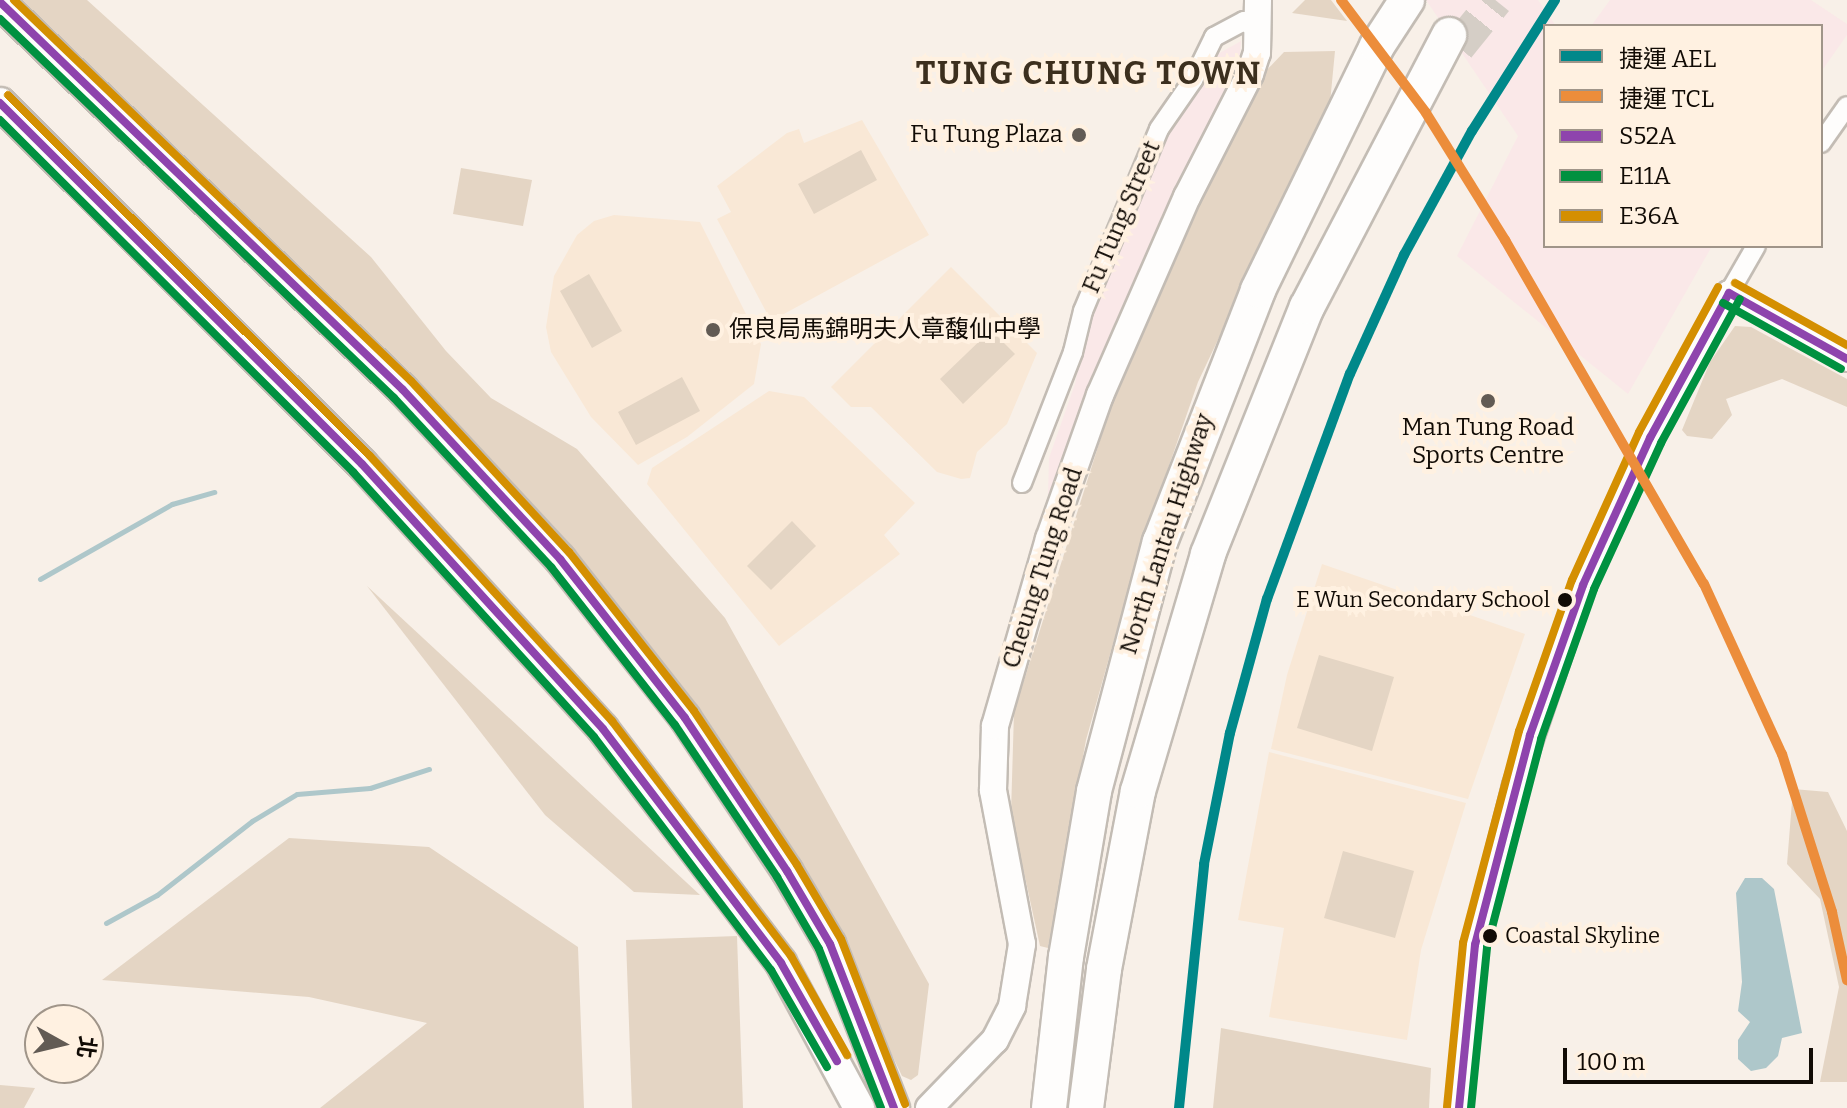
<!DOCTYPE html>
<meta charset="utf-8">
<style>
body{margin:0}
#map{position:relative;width:1847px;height:1108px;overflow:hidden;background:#f8f0e8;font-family:Bitter,"Noto Sans TC",serif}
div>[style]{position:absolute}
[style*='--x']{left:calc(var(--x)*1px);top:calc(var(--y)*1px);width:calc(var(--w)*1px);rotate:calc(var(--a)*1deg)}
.commercial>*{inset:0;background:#fae8e8}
.built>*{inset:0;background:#f9e8d6}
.green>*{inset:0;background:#e4d5c4}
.water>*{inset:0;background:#aec7ca}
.stream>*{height:5px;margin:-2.5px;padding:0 2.5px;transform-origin:2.5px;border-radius:2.5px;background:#aec7ca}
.motorway-tunnel>*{height:34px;margin-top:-17px;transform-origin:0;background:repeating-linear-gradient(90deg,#d5cec6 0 34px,transparent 0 51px)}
.roads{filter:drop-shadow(2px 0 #c3bcb4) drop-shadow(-2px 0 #c3bcb4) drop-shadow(0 2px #c3bcb4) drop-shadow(0 -2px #c3bcb4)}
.minor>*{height:18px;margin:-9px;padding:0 9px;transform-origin:9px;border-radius:9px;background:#fefdfc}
.tertiary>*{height:24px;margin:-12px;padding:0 12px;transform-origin:12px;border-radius:12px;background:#fefdfc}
.secondary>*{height:26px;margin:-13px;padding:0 13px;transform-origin:13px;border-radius:13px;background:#fefdfc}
.primary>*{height:30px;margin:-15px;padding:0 15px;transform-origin:15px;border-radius:15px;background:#fefdfc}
.motorway>*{height:34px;margin:-17px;padding:0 17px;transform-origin:17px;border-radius:17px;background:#fefdfc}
.bus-1>*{height:8px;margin:-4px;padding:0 4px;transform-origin:4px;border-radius:4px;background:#8e44ad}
.bus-2>*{height:8px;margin:-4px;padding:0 4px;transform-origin:4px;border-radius:4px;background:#009140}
.bus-3>*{height:8px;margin:-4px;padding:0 4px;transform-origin:4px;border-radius:4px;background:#d48f01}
.metro-1>*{height:10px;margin:-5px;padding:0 5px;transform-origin:5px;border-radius:5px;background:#00888a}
.metro-2>*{height:10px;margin:-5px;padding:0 5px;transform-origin:5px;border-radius:5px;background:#ec8d3b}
.dots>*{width:22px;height:22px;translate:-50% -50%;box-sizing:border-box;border:4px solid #fff1e1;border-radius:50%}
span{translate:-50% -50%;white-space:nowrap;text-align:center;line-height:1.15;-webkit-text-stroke:8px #fff1e1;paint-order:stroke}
.bus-label{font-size:22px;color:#110b05}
.right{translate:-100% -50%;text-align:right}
.left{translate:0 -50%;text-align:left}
.poi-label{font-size:24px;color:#110b05}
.street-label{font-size:24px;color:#110b05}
.district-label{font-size:32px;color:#3c2f1e;font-weight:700;letter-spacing:2px}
.legend{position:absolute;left:1543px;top:24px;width:280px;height:224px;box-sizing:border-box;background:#fff1e1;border:2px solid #a09589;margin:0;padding:10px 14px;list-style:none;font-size:24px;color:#110b05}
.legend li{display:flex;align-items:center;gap:16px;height:40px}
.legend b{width:40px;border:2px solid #a09589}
.north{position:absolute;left:24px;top:1004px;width:80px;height:80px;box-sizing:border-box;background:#fff1e1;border:2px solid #a09589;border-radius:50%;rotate:98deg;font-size:22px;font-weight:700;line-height:32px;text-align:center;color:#110b05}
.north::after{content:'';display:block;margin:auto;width:28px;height:36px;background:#625b54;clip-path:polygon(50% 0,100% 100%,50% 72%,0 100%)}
.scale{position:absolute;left:1563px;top:1048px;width:250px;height:36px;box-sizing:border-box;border:4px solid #110b05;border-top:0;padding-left:10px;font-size:24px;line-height:28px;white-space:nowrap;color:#110b05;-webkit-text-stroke:6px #fff1e1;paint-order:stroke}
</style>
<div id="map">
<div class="commercial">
<div style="clip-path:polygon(1426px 0,1538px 0,1556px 26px,1545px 26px,1545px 246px,1712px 246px,1628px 394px,1457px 256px,1518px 136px)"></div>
<div style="clip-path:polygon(1610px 0,1811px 0,1847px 24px,1847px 35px,1821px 72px,1821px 26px,1591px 26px)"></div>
<div style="clip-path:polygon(1241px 41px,1239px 67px,1195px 151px,1105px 360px,1057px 488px,1048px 495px,1049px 458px,1075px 384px,1088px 317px,1168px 131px,1218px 54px)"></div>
</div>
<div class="built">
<div style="clip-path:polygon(862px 120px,929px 235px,771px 321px,717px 219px,731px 212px,717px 186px,787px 133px,799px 129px,804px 143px)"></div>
<div style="clip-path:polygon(614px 215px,700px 222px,761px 344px,754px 384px,687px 437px,638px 465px,591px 417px,551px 352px,546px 327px,554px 276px,577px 235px,594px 221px)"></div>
<div style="clip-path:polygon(951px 267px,1037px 353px,1007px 424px,977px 452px,970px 478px,961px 479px,937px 472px,871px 407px,851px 407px,831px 387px)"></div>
<div style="clip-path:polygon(769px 391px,804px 397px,915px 503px,884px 535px,900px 554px,779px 646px,647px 484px,652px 468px)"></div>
<div style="clip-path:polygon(1322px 564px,1525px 634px,1468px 799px,1271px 749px,1287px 675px)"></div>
<div style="clip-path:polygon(1269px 752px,1466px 803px,1421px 950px,1407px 1040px,1269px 1017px,1284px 928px,1238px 920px)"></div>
</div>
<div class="green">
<div style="clip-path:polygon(6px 0,87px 0,371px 257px,446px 351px,491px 398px,577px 449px,725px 618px,929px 984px,918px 1075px,911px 1080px,902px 1076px,799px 862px,723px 750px,593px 587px)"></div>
<div style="clip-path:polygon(1305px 0,1331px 0,1347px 21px,1292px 13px)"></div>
<div style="clip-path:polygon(1335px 51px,1330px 103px,1198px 382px,1137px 558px,1086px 740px,1048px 948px,1040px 946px,1011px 813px,1014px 712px,1109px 412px,1183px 234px,1264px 73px,1284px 52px)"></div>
<div style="clip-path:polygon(861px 150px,877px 180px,814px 214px,798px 184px)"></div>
<div style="clip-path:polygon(461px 168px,532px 180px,523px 226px,453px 214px)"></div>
<div style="clip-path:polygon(589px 274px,622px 331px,592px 348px,560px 291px)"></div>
<div style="clip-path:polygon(1735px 326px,1751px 327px,1847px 379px,1847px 407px,1782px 379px,1726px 399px,1732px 415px,1712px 439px,1687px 436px,1682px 430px,1710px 362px)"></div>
<div style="clip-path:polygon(991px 330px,1015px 354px,963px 404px,940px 379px)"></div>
<div style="clip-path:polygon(682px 377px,700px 411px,636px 445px,618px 412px)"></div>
<div style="clip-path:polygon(792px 521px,816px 546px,771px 590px,747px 566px)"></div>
<div style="clip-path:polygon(367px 586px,700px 895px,634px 892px,545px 815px)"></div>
<div style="clip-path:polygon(1319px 655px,1394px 677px,1372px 751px,1297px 728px)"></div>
<div style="clip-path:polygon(1793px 789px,1828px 792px,1847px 831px,1847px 1082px,1820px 1082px,1839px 987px,1820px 899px,1787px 864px)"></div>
<div style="clip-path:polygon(289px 838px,429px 847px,578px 947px,584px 1108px,320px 1108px,427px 1023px,309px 997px,102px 980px)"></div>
<div style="clip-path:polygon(1343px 851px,1414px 871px,1395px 938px,1324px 918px)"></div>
<div style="clip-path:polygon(737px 936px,743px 1108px,632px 1108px,626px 940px)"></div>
<div style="clip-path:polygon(1221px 1028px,1431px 1068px,1429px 1108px,1213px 1108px)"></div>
<div style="clip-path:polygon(0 1085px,35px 1088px,24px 1108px,0 1108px)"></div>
</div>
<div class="water">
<div style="clip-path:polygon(1745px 878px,1762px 878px,1774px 889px,1802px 1033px,1782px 1038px,1778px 1056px,1766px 1068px,1751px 1071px,1738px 1059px,1738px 1040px,1750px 1022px,1738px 1011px,1742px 982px,1736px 893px)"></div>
</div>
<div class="stream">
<div style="--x:40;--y:579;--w:152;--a:-29.6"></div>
<div style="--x:172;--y:504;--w:44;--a:-15.9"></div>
<div style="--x:106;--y:923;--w:58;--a:-28.8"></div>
<div style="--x:157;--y:895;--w:120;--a:-37.9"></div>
<div style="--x:252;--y:821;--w:52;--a:-31"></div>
<div style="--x:297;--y:794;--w:73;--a:-4.7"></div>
<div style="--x:370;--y:788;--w:62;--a:-17.9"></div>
</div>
<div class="motorway-tunnel">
<div style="--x:1458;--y:47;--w:60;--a:-51"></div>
</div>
<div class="roads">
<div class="minor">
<div style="--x:1821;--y:143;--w:45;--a:-54.9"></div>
<div style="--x:1729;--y:293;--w:54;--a:-60.1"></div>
<div style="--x:1022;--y:483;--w:141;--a:-68.7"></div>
<div style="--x:1073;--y:352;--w:42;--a:-76.3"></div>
<div style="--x:1083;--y:311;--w:197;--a:-67.3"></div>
<div style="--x:1159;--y:129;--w:60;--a:-55.2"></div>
<div style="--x:1193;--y:80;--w:48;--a:-64"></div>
<div style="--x:1214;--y:37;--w:34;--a:-28"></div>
<div style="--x:1244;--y:21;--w:18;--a:34"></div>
</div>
<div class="tertiary">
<div style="--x:1459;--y:1108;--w:164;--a:-84.4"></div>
<div style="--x:1475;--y:945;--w:164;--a:-75.9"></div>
<div style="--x:1515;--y:786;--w:212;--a:-71.3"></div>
<div style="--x:1583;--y:585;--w:162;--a:-65.5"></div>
<div style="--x:1650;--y:438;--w:165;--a:-61.4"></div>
<div style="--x:1729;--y:293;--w:135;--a:29.2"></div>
</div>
<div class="secondary">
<div style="--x:929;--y:1108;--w:95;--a:-45.9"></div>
<div style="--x:995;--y:1040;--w:38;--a:-63"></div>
<div style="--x:1012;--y:1006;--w:63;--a:-80.8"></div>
<div style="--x:1022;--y:944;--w:157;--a:-100.7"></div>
<div style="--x:993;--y:790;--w:64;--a:-88.2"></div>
<div style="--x:995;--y:726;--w:195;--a:-73.9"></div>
<div style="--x:1049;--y:539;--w:153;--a:-70.5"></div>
<div style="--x:1100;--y:395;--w:216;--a:-66.3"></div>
<div style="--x:1187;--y:197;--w:138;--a:-62.9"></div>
<div style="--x:1250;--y:74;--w:22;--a:-72"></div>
<div style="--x:1257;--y:53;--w:53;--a:-88.9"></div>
</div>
<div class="primary">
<div style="--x:0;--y:3;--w:559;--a:43.84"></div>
<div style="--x:403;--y:390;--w:231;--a:47.1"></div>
<div style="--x:560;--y:559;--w:202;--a:51.8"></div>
<div style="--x:685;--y:718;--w:184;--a:56.3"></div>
<div style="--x:787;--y:871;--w:85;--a:59.5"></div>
<div style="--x:830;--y:944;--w:176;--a:68.7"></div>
<div style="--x:0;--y:103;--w:511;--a:44.92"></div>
<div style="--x:362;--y:464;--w:358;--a:47.7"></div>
<div style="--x:603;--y:729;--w:294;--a:52.7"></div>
<div style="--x:781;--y:963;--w:165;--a:61.7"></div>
</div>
<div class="motorway">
<div style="--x:1049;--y:1108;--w:152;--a:-83.6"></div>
<div style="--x:1066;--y:957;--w:168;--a:-80.4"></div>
<div style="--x:1094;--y:791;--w:258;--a:-75.2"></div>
<div style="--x:1160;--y:542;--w:270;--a:-68.7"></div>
<div style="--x:1258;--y:290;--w:271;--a:-64"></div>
<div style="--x:1377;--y:46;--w:55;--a:-56.9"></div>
<div style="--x:1086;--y:1108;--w:140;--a:-82.6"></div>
<div style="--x:1104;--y:969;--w:181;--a:-79.2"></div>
<div style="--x:1138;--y:791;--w:247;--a:-73.5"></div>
<div style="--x:1208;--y:554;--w:266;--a:-68.2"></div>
<div style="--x:1307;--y:307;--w:307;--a:-62.4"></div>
</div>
</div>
<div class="bus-1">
<div style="--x:0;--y:2;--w:559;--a:43.91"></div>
<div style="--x:403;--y:390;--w:231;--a:47.1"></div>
<div style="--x:560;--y:559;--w:202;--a:51.8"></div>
<div style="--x:685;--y:718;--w:184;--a:56.3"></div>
<div style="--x:787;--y:871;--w:85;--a:59.5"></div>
<div style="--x:830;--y:944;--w:176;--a:68.7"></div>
<div style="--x:0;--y:103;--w:511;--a:44.92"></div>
<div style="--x:362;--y:464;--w:358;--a:47.7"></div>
<div style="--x:603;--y:729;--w:294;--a:52.7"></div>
<div style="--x:781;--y:963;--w:113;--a:60.3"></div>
<div style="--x:1729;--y:293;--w:135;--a:29.2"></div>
<div style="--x:1459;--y:1108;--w:164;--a:-84.4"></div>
<div style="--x:1475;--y:945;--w:217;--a:-75.3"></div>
<div style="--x:1530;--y:735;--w:159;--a:-70.5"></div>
<div style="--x:1583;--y:585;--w:162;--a:-65.5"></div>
<div style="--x:1650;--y:438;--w:165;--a:-61.4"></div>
</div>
<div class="bus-2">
<div style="--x:0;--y:19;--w:547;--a:43.89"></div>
<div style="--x:394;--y:398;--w:231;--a:47.1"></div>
<div style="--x:551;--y:567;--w:201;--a:51.9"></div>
<div style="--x:675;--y:725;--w:183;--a:56.1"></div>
<div style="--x:777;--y:877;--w:83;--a:59.7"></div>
<div style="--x:819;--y:949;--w:171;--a:68.7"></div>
<div style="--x:0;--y:120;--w:499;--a:44.9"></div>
<div style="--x:353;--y:472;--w:358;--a:47.7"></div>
<div style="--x:594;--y:737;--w:293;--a:52.8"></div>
<div style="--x:771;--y:970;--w:112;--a:60"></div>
<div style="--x:1723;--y:303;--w:135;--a:29.2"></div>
<div style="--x:1471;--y:1108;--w:162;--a:-84.3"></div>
<div style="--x:1487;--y:947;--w:215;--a:-75.4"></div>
<div style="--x:1541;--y:739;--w:159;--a:-70.5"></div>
<div style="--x:1594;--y:589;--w:161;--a:-65.3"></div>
<div style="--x:1661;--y:443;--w:164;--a:-61.3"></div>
</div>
<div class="bus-3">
<div style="--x:14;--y:0;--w:550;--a:43.82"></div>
<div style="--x:411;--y:381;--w:233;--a:47.3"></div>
<div style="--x:569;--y:552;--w:202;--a:51.8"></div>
<div style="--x:694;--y:711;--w:185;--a:56.2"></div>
<div style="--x:797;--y:865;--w:86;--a:59.3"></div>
<div style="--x:841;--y:939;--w:177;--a:68.8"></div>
<div style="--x:8;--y:95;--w:511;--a:44.92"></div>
<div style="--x:370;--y:456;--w:359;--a:47.6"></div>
<div style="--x:612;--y:721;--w:295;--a:52.7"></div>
<div style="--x:791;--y:956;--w:114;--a:60.5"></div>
<div style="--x:1735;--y:283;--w:128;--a:29"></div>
<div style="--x:1447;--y:1107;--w:165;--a:-84.4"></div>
<div style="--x:1463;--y:943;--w:219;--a:-75.2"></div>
<div style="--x:1519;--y:731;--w:160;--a:-70.7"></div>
<div style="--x:1572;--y:580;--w:162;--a:-65.6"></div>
<div style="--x:1639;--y:432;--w:165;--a:-61.4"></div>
</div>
<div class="metro-1">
<div style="--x:1179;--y:1108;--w:245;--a:-84.1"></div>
<div style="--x:1204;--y:864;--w:134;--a:-78.8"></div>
<div style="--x:1230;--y:733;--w:139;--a:-74.6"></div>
<div style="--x:1267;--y:599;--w:240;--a:-69.8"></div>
<div style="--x:1350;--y:374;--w:131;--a:-65.6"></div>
<div style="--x:1404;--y:255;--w:141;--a:-61.3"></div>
<div style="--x:1472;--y:131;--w:155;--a:-57.6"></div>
</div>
<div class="metro-2">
<div style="--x:1341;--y:0;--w:141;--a:53"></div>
<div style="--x:1426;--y:113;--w:150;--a:58.1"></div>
<div style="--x:1505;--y:240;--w:397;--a:60"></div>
<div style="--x:1704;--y:584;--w:187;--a:65.4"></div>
<div style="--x:1782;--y:754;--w:166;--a:72.4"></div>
<div style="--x:1832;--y:912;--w:70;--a:77.6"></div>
</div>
<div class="dots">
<div style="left:1079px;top:135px;background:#625b54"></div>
<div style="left:713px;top:330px;background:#625b54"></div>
<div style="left:1488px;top:401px;background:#625b54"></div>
<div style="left:1565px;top:600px;background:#110b05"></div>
<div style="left:1490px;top:936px;background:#110b05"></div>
</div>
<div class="bus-label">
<span class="right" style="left:1550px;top:600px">E Wun Secondary School</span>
<span class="left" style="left:1505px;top:936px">Coastal Skyline</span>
</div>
<div class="poi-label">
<span class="right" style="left:1063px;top:135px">Fu Tung Plaza</span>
<span class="left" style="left:729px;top:330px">保良局馬錦明夫人章馥仙中學</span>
<span style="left:1488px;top:442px">Man Tung Road<br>Sports Centre</span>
</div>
<div class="street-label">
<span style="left:1122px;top:217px;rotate:-67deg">Fu Tung Street</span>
<span style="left:1167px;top:534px;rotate:-72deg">North Lantau Highway</span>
<span style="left:1043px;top:568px;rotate:-72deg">Cheung Tung Road</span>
</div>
<div class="district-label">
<span style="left:1089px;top:73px">TUNG CHUNG TOWN</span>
</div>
<ul class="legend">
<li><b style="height:10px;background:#00888a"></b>捷運 AEL</li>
<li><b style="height:10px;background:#ec8d3b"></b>捷運 TCL</li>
<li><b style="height:10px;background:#8e44ad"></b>S52A</li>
<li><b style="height:10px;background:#009140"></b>E11A</li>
<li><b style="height:10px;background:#d48f01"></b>E36A</li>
</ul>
<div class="north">北</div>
<div class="scale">100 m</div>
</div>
